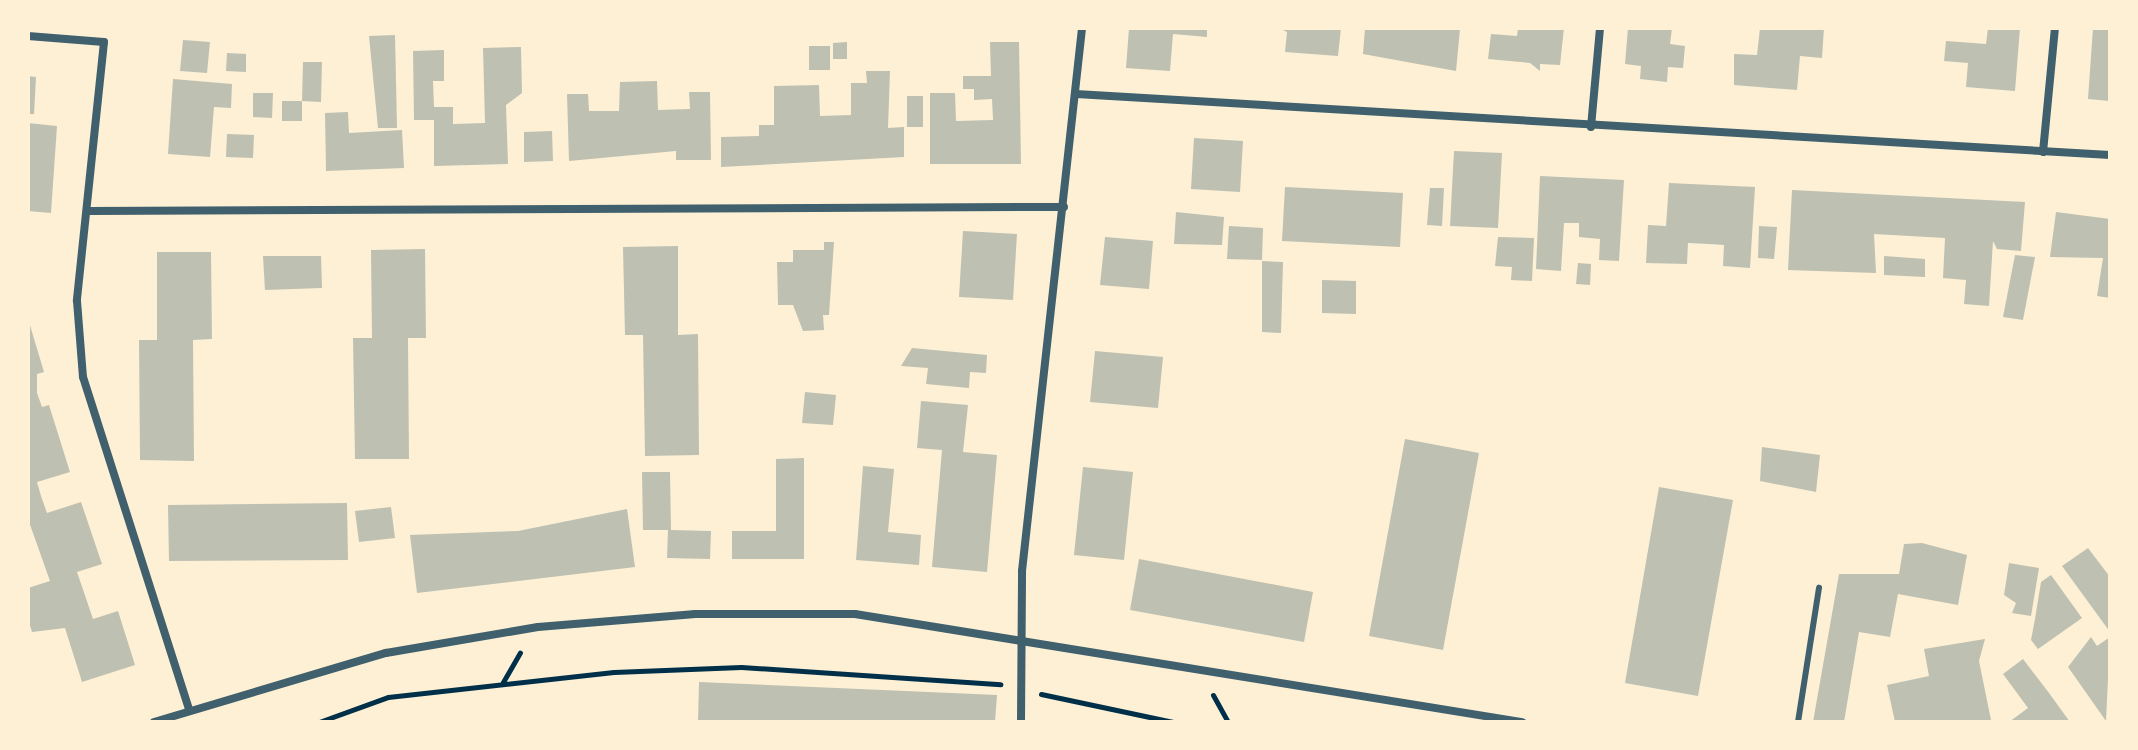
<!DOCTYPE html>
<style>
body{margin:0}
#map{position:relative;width:2138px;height:750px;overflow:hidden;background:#fdf0d5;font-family:Lato,sans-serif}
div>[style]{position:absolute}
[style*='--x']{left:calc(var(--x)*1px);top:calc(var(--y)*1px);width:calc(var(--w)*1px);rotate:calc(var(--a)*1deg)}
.building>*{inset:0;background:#bec0b2}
.path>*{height:5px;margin:-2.5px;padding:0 2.5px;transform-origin:2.5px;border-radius:2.5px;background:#003049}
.service>*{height:6px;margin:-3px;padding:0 3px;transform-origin:3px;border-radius:3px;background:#3f606c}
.minor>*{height:8px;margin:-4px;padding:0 4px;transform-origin:4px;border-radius:4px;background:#3f606c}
span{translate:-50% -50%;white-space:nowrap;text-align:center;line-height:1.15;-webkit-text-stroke:8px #fdf0d5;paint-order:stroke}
.frame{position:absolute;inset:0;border:30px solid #fdf0d5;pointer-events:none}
</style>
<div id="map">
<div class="building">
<div style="clip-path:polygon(1129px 28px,1207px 28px,1207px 37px,1173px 34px,1170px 71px,1126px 68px)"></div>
<div style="clip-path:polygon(1279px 28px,1341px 28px,1338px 56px,1285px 52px,1287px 32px)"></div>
<div style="clip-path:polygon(1365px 28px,1460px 29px,1456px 71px,1363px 54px)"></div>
<div style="clip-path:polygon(1518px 28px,1564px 28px,1560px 65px,1540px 64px,1540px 71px,1530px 63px,1488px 59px,1491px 34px,1517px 36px)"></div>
<div style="clip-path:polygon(1628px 28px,1672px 28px,1670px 44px,1685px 46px,1683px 68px,1668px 67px,1667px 82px,1640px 79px,1641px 66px,1625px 64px)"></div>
<div style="clip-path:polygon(1760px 28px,1824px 28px,1822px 58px,1800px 56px,1797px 90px,1734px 85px,1734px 54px,1757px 55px)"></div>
<div style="clip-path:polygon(1988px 28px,2020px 28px,2015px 91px,1966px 87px,1968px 63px,1944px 61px,1946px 41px,1986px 44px)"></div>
<div style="clip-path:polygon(2093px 28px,2110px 28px,2110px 101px,2088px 99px)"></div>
<div style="clip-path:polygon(395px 35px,397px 128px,378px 128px,369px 36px)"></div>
<div style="clip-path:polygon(183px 40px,210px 42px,207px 73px,180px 71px)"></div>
<div style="clip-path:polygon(847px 42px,847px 59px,833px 59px,833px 43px)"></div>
<div style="clip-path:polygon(990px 42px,1019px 42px,1021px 164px,930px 164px,930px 93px,955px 93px,956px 121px,993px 120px,992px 99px,974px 100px,974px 89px,963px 89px,963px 76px,991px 76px)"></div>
<div style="clip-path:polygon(809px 46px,830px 46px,830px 70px,809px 70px)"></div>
<div style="clip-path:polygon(521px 47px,522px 93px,506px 105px,508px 164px,434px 166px,434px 120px,414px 120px,413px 51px,444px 50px,444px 81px,433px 81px,434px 107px,453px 107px,453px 124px,485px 123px,483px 48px)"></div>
<div style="clip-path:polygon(227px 53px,246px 54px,246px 72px,226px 71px)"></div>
<div style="clip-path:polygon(303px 62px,322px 62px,321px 102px,302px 101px)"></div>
<div style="clip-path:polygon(866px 71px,890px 71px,888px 128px,904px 127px,904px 157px,721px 167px,721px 137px,759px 136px,759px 125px,774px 125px,774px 86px,819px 85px,820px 116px,851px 115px,851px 83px,867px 83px)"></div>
<div style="clip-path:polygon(28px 76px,36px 77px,34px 114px,28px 114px)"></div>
<div style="clip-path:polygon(173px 79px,232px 84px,231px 108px,214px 107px,210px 157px,168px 154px)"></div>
<div style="clip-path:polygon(657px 81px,658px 110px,690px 109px,689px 92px,710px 92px,711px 160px,676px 160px,676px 151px,569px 161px,567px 94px,588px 94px,589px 111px,619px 111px,620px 82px)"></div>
<div style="clip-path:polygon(253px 93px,273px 93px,272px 118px,253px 117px)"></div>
<div style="clip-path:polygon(907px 96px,923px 96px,923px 127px,907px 127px)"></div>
<div style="clip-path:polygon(282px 101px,302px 101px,302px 121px,282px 121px)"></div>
<div style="clip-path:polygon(348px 112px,349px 133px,402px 130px,404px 168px,326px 171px,325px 113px)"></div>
<div style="clip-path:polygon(28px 123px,57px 126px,51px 213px,28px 211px)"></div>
<div style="clip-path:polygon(552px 131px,553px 161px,524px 162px,524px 132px)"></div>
<div style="clip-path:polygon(227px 134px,254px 135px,253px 158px,226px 157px)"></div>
<div style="clip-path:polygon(1194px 138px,1243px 141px,1240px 192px,1191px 189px)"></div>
<div style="clip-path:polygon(1454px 151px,1502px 153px,1498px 228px,1450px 226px)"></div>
<div style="clip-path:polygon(1540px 176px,1624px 180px,1619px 261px,1599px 260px,1600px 239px,1579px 237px,1579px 223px,1564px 223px,1561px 271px,1536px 269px)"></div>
<div style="clip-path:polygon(1669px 183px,1755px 187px,1750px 268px,1723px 266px,1724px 245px,1709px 244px,1688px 243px,1687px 264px,1646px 263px,1648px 225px,1666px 226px)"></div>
<div style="clip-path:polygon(1285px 187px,1403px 193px,1400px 247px,1282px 241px)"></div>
<div style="clip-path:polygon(1430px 188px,1444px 188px,1442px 226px,1427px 225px)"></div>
<div style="clip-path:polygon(1792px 190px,2025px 202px,2021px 251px,1997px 249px,1993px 241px,1989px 306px,1964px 304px,1966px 280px,1943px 278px,1945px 238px,1874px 234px,1876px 273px,1788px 270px)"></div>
<div style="clip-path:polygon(1176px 212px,1224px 217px,1222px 245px,1174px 244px)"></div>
<div style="clip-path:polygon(2056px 212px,2110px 219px,2110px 298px,2097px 296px,2103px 258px,2050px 257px)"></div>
<div style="clip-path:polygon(1229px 226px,1263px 228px,1262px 260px,1227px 259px)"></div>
<div style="clip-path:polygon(1759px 226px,1777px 227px,1774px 259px,1758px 258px)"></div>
<div style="clip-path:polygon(963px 231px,1017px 234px,1013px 300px,959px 297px)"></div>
<div style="clip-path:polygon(1105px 237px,1153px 241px,1149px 289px,1100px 285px)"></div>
<div style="clip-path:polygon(1498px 237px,1534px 238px,1532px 281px,1511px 280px,1512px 267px,1495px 266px)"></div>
<div style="clip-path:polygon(824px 242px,834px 242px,829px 315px,823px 315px,824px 330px,803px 331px,793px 305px,778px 305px,777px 262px,793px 262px,793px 250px,824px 250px)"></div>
<div style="clip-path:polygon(678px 246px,678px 335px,698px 334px,699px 455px,645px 456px,643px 335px,625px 335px,623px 247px)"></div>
<div style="clip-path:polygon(425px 249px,426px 338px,408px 338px,409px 459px,355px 459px,353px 338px,372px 338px,371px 250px)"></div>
<div style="clip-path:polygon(157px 252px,211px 252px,212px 339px,193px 340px,194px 461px,140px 460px,139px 340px,157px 340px)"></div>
<div style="clip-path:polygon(2015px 255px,2035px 257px,2023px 320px,2003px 317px)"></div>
<div style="clip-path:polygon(263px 256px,321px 256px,322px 288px,265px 290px)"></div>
<div style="clip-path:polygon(1884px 256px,1925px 259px,1925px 277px,1884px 275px)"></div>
<div style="clip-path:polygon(1262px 261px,1283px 262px,1281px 333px,1262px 332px)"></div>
<div style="clip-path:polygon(1578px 263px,1591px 264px,1590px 285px,1576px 284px)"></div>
<div style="clip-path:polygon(1322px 280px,1356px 281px,1356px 314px,1322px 313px)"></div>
<div style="clip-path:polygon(29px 322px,44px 372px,37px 374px,37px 393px,42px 407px,49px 405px,70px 472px,37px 482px,41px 496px,47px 513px,81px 502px,102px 564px,77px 572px,93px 619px,118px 611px,135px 665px,82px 682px,65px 628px,32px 632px,28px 619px,28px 588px,50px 581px,28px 519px)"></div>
<div style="clip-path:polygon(912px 348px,987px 355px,986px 373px,970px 372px,969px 388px,926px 384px,928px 368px,901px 366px)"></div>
<div style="clip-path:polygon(1095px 351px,1163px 357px,1158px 408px,1090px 402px)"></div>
<div style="clip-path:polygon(805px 392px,836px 395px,833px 425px,802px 423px)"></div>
<div style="clip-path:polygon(921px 401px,968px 405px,963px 452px,997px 455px,987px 572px,932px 567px,942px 450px,917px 448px)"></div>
<div style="clip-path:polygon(1405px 439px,1479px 453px,1443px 650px,1369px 636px)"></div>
<div style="clip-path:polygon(1762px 447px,1820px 455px,1816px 492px,1760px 481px)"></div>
<div style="clip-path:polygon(804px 458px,804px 559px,732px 559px,732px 531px,776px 531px,776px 459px)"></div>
<div style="clip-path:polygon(863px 466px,894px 469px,888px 532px,921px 535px,919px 565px,856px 560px)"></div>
<div style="clip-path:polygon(1083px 467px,1133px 472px,1124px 560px,1074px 555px)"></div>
<div style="clip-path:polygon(642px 472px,670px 472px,671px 530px,711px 531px,710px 559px,667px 558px,668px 530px,643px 530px)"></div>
<div style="clip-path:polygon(1659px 487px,1733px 500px,1698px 696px,1625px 683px)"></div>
<div style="clip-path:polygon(347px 503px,348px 560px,169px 561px,168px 505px)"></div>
<div style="clip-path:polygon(391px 507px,395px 538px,359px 542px,355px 511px)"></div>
<div style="clip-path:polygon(627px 509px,635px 567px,417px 593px,410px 535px,518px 531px)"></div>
<div style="clip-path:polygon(1922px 543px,1967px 555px,1958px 605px,1898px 594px,1890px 637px,1859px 632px,1844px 722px,1813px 722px,1839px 574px,1899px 574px,1904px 544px)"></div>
<div style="clip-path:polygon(2088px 548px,2110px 577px,2110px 632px,2062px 566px)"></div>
<div style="clip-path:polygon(1139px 559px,1313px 592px,1304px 642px,1130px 610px)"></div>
<div style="clip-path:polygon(2009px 563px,2039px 568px,2031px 616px,2012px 613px,2016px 603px,2004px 595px)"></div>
<div style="clip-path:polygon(2051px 575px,2082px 618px,2038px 649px,2031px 640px,2035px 619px,2041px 582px)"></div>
<div style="clip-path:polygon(2091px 637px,2097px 646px,2110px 637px,2106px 721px,2068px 667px)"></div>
<div style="clip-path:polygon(1985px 639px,1979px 661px,1991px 720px,1895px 722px,1887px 685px,1929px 676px,1924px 649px)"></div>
<div style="clip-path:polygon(2023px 659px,2049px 693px,2070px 722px,2009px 722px,2028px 708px,2003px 674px)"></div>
<div style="clip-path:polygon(699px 682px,997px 695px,995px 722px,698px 722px)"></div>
</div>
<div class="path">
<div style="--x:503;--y:682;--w:34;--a:-60"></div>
<div style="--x:1041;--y:694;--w:135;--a:12"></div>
<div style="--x:1213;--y:695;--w:31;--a:61"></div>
<div style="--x:319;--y:722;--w:73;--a:-19.9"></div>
<div style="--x:388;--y:697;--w:227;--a:-6.3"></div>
<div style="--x:614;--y:672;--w:127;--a:-2.3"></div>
<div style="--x:741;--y:667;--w:260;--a:3.8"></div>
</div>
<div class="service">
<div style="--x:1798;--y:722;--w:136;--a:-81.1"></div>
</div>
<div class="minor">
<div style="--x:28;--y:36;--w:76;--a:4.5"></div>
<div style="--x:104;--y:42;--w:260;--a:96"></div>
<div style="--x:77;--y:301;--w:76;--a:85.5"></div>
<div style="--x:83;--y:377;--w:349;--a:72.3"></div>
<div style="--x:1076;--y:94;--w:1036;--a:3.38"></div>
<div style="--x:1591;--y:127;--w:99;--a:-84.8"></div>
<div style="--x:2043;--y:152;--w:125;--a:-84.5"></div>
<div style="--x:90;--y:211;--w:974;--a:-0.24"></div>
<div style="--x:154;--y:722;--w:242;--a:-16.6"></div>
<div style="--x:386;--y:653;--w:154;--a:-9.7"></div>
<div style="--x:538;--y:627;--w:158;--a:-4.7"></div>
<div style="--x:695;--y:614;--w:160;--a:0"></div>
<div style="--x:855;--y:614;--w:676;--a:9.2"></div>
<div style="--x:1021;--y:722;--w:151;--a:-89.6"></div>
<div style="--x:1022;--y:571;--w:546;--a:-83.69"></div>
</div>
<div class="frame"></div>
</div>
